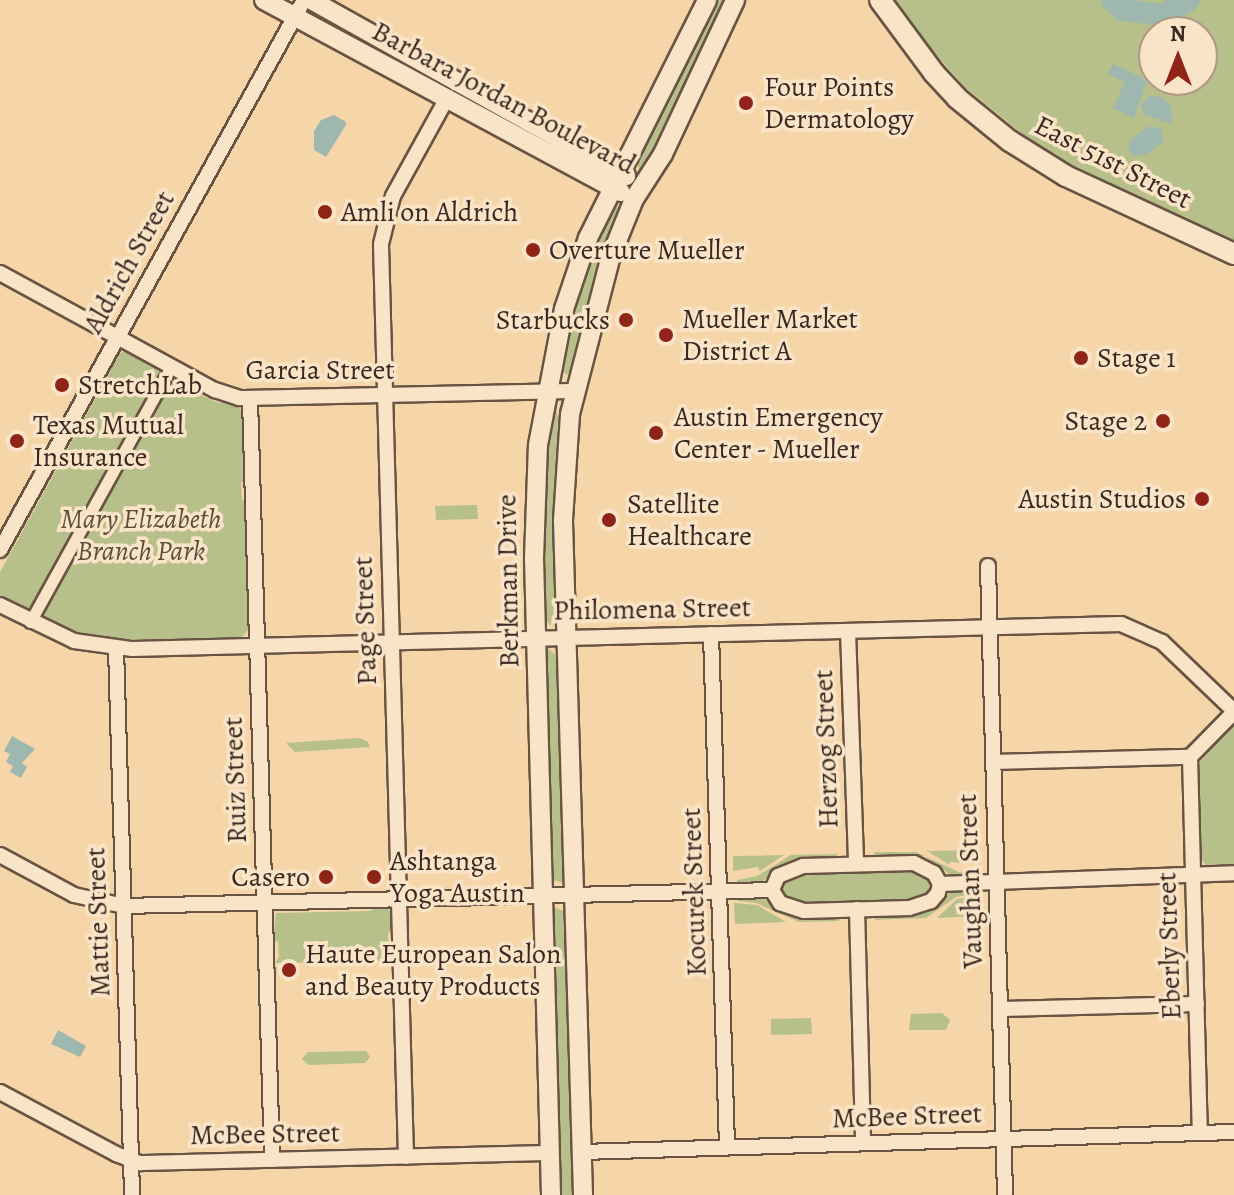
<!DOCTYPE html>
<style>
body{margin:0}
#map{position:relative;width:1234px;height:1195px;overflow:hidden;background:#f6d6a9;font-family:Alegreya,serif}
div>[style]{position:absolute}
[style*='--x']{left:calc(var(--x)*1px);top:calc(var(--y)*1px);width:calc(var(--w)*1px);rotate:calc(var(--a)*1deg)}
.green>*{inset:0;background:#b7bf8b}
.water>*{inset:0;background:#9eb8b0}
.river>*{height:22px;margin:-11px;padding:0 11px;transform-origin:11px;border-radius:11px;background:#9eb8b0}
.roads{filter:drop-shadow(2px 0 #695444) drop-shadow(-2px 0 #695444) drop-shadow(0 2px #695444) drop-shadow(0 -2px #695444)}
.pedestrian>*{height:11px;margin:-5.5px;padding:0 5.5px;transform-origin:5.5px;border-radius:5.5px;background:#f9e4c7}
.minor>*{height:14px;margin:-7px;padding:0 7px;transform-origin:7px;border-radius:7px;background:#f9e4c7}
.tertiary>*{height:18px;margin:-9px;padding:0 9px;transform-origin:9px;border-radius:9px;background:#f9e4c7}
.secondary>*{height:20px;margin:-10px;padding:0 10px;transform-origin:10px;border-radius:10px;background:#f9e4c7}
.dots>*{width:22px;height:22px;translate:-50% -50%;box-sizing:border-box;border:4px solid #f9e4c7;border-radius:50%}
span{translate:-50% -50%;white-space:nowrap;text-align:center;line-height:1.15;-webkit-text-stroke:7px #f9e4c7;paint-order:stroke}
.poi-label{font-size:28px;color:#3a2922}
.left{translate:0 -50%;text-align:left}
.right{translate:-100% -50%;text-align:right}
.street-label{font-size:28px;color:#3a2922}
.park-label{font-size:28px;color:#594e3c;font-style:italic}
.north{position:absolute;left:1138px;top:16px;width:80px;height:80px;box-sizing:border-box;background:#f9e4c7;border:2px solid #ad9985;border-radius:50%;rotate:0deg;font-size:22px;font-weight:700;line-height:32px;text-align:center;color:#3a2922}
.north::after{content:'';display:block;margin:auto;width:28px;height:36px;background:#8f2418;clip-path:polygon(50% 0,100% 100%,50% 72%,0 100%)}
</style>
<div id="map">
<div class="green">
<div style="clip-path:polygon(716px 0,726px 0,671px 122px,645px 169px,639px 170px,637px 159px)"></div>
<div style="clip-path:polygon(evenodd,893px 0,1234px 0,1234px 242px,1045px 152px,966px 88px,918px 35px,893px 0,1154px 32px,1202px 32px,1202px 80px,1154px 80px,1154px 32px)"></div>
<div style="clip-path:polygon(615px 203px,619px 212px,595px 278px,574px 369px,567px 375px,561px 370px,564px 345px,580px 273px)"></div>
<div style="clip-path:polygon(127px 351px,198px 394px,216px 402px,237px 405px,242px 411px,245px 482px,241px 482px,242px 500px,246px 501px,250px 628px,241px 638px,109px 640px,60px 627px,0 597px,0 572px,110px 372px,116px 354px)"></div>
<div style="clip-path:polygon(554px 404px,558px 416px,555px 493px,559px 524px,560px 623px,556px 626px,549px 625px,546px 618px,539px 480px)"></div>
<div style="clip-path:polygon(477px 505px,478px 519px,436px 520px,435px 506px)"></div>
<div style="clip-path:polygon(548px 648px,557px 656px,559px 742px,564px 764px,564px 883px,553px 880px,551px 800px,545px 759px,544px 650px)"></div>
<div style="clip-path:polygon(1231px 725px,1234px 725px,1234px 864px,1207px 867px,1200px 857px,1198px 765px)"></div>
<div style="clip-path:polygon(359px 738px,368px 742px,370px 747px,295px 752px,286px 743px)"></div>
<div style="clip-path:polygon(979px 850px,980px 864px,950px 862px,950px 865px,927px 851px)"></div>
<div style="clip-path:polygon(874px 852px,916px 852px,959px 872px,979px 872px,980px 877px,952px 876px,925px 856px,890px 856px,875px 860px)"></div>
<div style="clip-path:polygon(837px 854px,837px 861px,822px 856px,801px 859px,781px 865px,763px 881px,737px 884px,737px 880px,757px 876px,791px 855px)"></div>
<div style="clip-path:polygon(784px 855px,760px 871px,758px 867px,733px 871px,733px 856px)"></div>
<div style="clip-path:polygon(904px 868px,930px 875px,934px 888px,930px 894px,910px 902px,809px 906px,788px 899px,781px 890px,782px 882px,795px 873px)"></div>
<div style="clip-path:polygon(960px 890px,979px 890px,979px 893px,956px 897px,926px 918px,875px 920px,875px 913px,892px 916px,926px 913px,949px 893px)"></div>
<div style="clip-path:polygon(981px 896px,981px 916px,937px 918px,957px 899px)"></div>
<div style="clip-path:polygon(738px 897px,763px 898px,782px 913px,801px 918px,823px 919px,839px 914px,839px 921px,799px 922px,756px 903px,738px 901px)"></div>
<div style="clip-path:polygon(734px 903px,757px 905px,786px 922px,735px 924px)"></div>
<div style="clip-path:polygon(553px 907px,564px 911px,578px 1195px,561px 1195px,557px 1171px)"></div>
<div style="clip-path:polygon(377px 908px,388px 909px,392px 914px,393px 926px,388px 933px,389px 956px,393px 961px,275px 963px,279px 957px,278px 942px,273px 940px,276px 913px,369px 911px)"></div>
<div style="clip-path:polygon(942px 1013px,950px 1020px,946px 1030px,909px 1030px,911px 1014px)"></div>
<div style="clip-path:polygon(811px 1018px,812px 1034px,771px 1035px,771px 1019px)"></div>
<div style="clip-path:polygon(366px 1051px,370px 1057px,365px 1063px,309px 1065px,302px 1059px,308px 1052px)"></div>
</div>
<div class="water">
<div style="clip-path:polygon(1113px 64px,1147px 80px,1134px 118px,1113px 108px,1125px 82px,1108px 74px)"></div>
<div style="clip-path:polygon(1149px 96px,1161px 97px,1171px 105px,1172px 124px,1143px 114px,1141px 106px)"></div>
<div style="clip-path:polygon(334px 115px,346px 122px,346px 125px,326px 157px,314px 150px,314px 131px,321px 120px)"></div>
<div style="clip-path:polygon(1149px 126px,1162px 129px,1163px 142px,1146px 155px,1134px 156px,1128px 148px,1130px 140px)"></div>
<div style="clip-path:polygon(12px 736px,35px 749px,22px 763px,27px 767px,21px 778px,10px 772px,13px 766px,6px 762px,10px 754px,4px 751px)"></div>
<div style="clip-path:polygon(58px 1030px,86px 1046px,80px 1057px,51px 1044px)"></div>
</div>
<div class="river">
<div style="--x:1112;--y:0;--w:15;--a:42"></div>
<div style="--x:1123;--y:10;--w:40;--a:7.1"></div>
<div style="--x:1163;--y:15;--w:30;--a:-30"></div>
</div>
<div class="roads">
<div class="pedestrian">
<div style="--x:30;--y:622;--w:291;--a:-61.1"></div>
</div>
<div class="minor">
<div style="--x:0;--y:273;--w:245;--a:28.6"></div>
<div style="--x:215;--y:390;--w:25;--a:18"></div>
<div style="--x:239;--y:398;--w:336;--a:-1.2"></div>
<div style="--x:250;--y:399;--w:761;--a:88.34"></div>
<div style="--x:0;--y:550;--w:628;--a:-61.07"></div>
<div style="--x:988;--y:566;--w:629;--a:88.45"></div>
<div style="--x:0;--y:605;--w:82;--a:25.9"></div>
<div style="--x:74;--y:641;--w:59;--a:7.9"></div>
<div style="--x:132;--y:649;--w:989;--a:-1.45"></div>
<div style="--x:1121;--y:624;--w:45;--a:23.7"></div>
<div style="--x:1162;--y:642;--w:100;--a:43.8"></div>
<div style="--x:848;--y:631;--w:233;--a:88"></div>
<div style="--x:711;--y:634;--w:513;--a:88.21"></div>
<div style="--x:116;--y:648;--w:547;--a:88.32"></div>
<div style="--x:1190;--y:757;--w:376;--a:88.5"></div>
<div style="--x:993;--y:762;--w:197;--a:-1.5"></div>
<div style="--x:1190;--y:757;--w:63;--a:-45.6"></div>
<div style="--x:0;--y:855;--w:84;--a:28.4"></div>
<div style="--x:74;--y:895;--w:51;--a:12.4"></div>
<div style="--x:124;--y:906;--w:648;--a:-1.41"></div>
<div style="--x:914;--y:863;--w:22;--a:27"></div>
<div style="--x:934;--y:873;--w:13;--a:61"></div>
<div style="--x:940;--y:884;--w:9;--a:103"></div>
<div style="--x:938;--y:893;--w:11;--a:131"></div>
<div style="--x:931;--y:901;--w:23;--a:162"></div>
<div style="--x:909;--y:908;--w:105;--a:178.4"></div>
<div style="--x:804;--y:911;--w:25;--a:-162"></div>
<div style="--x:780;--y:903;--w:15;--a:-122"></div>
<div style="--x:772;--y:890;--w:15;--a:-67"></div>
<div style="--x:778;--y:876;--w:27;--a:-22"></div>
<div style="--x:803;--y:866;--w:111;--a:-1.5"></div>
<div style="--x:940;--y:884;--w:294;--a:-2.1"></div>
<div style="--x:857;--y:909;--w:234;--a:88.5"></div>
<div style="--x:1000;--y:1009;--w:197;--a:-1.5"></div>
<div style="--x:0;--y:1092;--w:132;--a:28.1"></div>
<div style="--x:116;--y:1154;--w:26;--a:21"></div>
<div style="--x:140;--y:1163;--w:409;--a:-1.4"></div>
<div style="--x:582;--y:1152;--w:652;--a:-1.76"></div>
<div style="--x:406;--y:1157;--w:913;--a:-91.57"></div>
<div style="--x:381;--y:244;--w:49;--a:-76"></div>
<div style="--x:393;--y:196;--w:110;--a:-61.1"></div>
</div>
<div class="tertiary">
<div style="--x:264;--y:0;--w:405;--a:28.3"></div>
<div style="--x:311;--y:0;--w:361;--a:29.2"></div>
<div style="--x:551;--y:1195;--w:637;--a:-91.53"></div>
<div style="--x:534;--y:558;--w:113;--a:-88"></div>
<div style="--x:538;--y:445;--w:138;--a:-79.2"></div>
<div style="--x:564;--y:309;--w:75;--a:-71.3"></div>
<div style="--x:588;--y:238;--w:266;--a:-63.4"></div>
<div style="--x:583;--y:1195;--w:675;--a:-91.7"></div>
<div style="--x:563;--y:520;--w:106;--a:-86.2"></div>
<div style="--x:570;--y:414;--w:163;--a:-75.5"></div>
<div style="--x:611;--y:256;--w:61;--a:-68"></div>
<div style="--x:634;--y:199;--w:54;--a:-57.2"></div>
<div style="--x:663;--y:154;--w:170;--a:-64.9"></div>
</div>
<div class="secondary">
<div style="--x:880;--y:0;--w:91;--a:53.5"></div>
<div style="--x:934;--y:73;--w:34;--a:47"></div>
<div style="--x:957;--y:98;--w:68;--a:39.1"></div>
<div style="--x:1010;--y:141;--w:66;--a:32"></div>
<div style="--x:1066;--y:176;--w:185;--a:24.9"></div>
</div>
</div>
<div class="dots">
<div style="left:746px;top:103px;background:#8f2418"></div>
<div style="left:325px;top:212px;background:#8f2418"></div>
<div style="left:533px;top:250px;background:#8f2418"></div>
<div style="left:626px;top:320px;background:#8f2418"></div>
<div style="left:666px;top:335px;background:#8f2418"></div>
<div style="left:1081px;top:358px;background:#8f2418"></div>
<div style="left:62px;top:385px;background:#8f2418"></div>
<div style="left:1163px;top:421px;background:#8f2418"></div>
<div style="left:656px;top:433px;background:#8f2418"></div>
<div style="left:17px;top:441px;background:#8f2418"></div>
<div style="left:1202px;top:499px;background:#8f2418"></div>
<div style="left:609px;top:520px;background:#8f2418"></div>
<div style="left:326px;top:877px;background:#8f2418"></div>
<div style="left:374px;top:877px;background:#8f2418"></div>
<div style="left:289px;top:970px;background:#8f2418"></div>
</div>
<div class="poi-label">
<span class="left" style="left:764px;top:103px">Four Points<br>Dermatology</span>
<span class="left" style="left:341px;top:212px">Amli on Aldrich</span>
<span class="left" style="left:549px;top:250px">Overture Mueller</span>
<span class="left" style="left:682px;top:335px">Mueller Market<br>District A</span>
<span class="right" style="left:610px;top:320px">Starbucks</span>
<span class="left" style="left:1097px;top:358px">Stage 1</span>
<span class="left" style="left:78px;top:385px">StretchLab</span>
<span class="left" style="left:674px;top:433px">Austin Emergency<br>Center - Mueller</span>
<span class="right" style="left:1147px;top:421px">Stage 2</span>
<span class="left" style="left:33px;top:441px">Texas Mutual<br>Insurance</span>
<span class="right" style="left:1186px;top:499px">Austin Studios</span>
<span class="left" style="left:627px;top:520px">Satellite<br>Healthcare</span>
<span class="left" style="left:390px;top:877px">Ashtanga<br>Yoga Austin</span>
<span class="right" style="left:310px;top:877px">Casero</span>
<span class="left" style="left:305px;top:970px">Haute European Salon<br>and Beauty Products</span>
</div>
<div class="street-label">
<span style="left:504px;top:98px;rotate:28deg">Barbara Jordan Boulevard</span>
<span style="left:1113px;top:162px;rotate:27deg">East 51st Street</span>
<span style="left:129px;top:262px;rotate:-61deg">Aldrich Street</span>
<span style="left:320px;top:370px">Garcia Street</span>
<span style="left:508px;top:581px;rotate:-91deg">Berkman Drive</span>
<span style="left:652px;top:609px;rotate:-1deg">Philomena Street</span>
<span style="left:365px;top:621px;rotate:-92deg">Page Street</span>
<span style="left:826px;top:749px;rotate:-92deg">Herzog Street</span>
<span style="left:235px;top:780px;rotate:-92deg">Ruiz Street</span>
<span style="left:970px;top:881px;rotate:-92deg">Vaughan Street</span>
<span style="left:694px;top:892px;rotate:-92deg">Kocurek Street</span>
<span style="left:98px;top:922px;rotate:-92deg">Mattie Street</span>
<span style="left:1169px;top:946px;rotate:-92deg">Eberly Street</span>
<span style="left:907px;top:1116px;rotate:-2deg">McBee Street</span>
<span style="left:265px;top:1134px;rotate:-1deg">McBee Street</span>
</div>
<div class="park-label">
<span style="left:141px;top:535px">Mary Elizabeth<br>Branch Park</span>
</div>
<div class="north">N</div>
</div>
